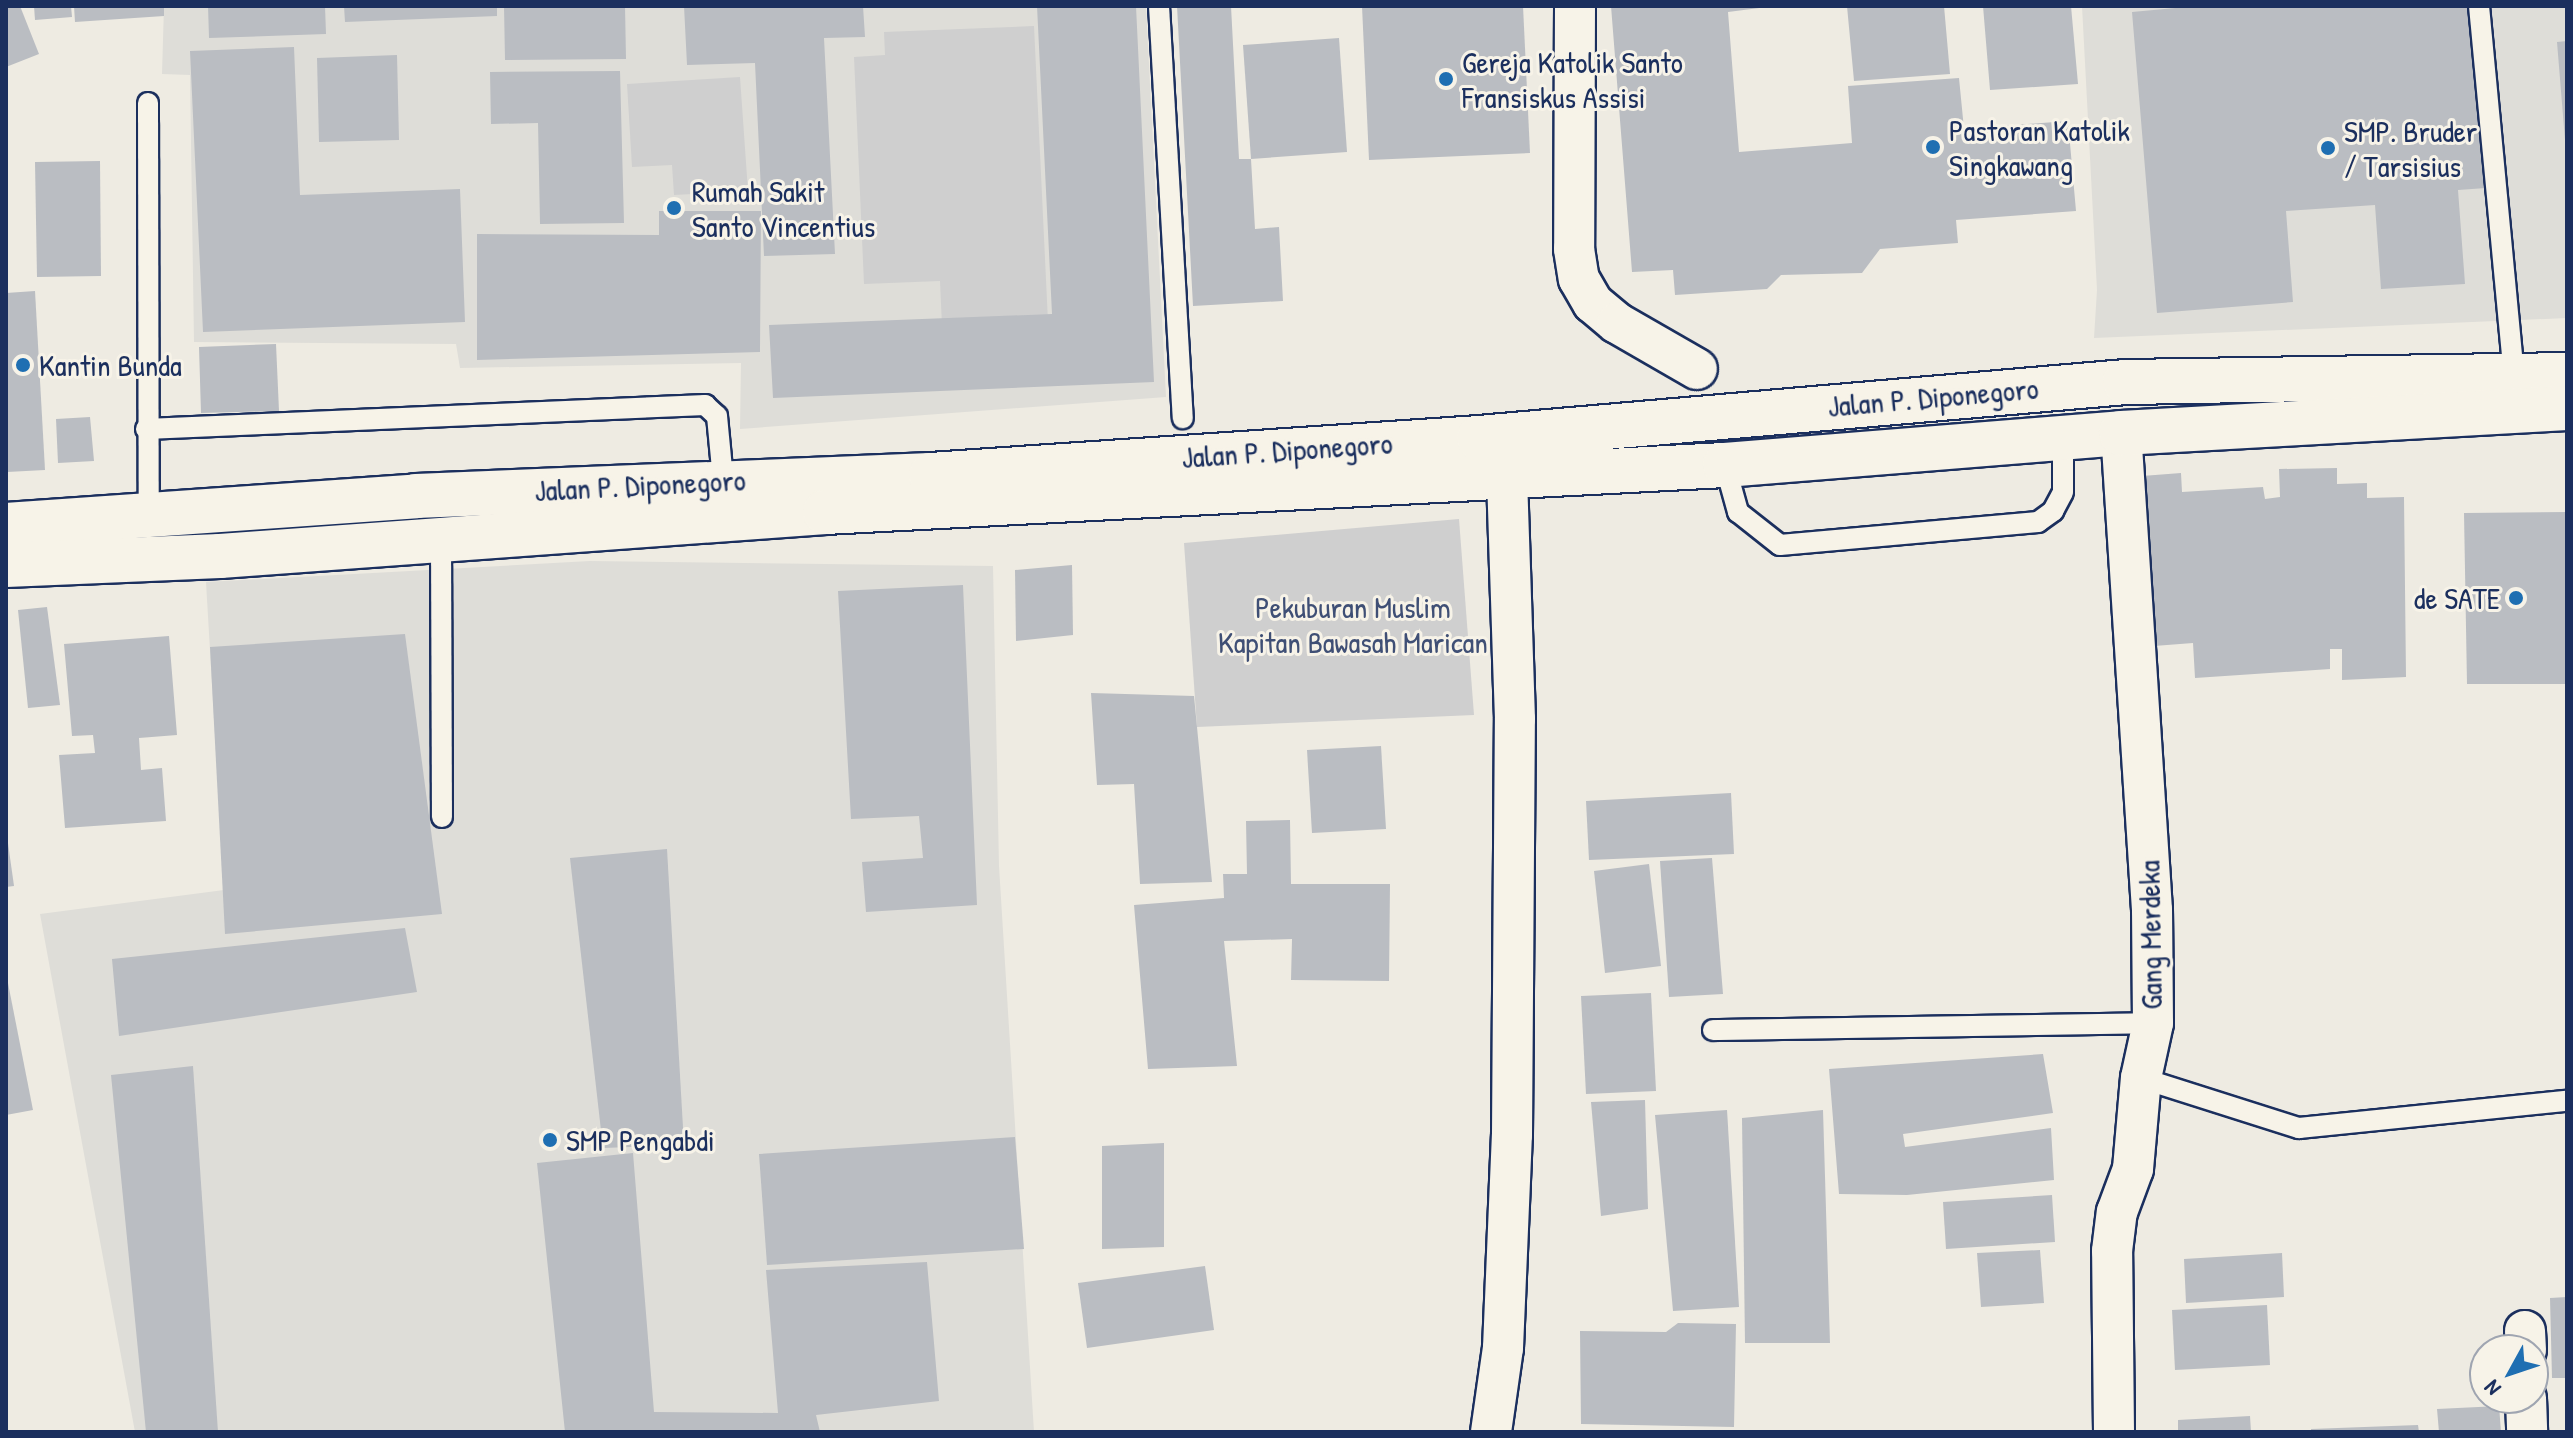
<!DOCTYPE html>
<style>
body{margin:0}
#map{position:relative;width:2573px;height:1438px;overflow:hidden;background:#eeebe2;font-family:"Patrick Hand",sans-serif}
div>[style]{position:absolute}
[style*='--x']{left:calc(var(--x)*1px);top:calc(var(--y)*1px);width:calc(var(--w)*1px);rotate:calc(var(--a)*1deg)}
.built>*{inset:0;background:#deddd8}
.green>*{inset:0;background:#cfcfcf}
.building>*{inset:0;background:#babdc2}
.roads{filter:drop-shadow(2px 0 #1b2f5e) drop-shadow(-2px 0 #1b2f5e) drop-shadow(0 2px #1b2f5e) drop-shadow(0 -2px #1b2f5e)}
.lane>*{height:20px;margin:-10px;padding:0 10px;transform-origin:10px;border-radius:10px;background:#f7f3e8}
.street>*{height:40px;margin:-20px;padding:0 20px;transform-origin:20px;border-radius:20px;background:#f7f3e8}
.primary>*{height:44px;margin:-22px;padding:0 22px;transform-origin:22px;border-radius:22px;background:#f7f3e8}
.dots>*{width:22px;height:22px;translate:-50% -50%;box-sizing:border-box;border:4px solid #f7f3e8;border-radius:50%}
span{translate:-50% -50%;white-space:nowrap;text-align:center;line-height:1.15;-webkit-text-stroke:6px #f7f3e8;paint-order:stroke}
.poi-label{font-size:30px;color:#1b2f5e}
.left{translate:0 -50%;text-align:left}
.right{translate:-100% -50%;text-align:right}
.street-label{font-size:30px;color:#1b2f5e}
.park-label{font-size:30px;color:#3f4f75}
.frame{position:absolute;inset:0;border:8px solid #1b2f5e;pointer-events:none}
.north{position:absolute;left:2469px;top:1334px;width:80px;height:80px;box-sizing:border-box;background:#f7f3e8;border:2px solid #9fa5b1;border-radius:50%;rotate:230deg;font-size:22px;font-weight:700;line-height:32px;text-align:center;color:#1b2f5e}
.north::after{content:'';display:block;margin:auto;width:28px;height:36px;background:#1f6fb2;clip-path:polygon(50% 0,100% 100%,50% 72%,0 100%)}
</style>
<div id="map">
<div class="built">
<div style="clip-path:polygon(164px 6px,1146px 6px,1166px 397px,740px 429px,741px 363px,460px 368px,456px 344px,194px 342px,190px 75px,162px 74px)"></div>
<div style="clip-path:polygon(2082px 6px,2567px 6px,2567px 318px,2094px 338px,2097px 290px)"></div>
<div style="clip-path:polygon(590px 561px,993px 566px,999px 866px,1034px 1432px,135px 1432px,40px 914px,224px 890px,206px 582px)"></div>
</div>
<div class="green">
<div style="clip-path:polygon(1034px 26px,1048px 322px,942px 326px,940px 281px,864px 284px,854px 57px,885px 55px,884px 32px)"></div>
<div style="clip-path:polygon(740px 77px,748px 191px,674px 195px,672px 165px,632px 167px,627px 84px)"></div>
<div style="clip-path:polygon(1459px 519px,1474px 715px,1197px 727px,1184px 543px)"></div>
</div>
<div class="building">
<div style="clip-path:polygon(6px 6px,20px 6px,39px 54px,6px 67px)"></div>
<div style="clip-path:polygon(34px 6px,71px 6px,72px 17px,35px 20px)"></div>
<div style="clip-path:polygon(74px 6px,164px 6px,164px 16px,75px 22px)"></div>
<div style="clip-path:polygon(208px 6px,325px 6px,326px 34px,209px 38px)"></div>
<div style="clip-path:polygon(344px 6px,497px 6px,497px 16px,345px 22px)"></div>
<div style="clip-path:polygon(504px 6px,625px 6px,626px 59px,505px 60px)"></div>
<div style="clip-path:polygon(684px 6px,863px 6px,865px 37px,824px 38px,835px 254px,764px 256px,755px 63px,687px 65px)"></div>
<div style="clip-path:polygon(1037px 6px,1136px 6px,1154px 382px,773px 398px,769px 325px,1052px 314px)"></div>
<div style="clip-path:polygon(1177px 6px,1231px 6px,1239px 159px,1251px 159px,1255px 229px,1279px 227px,1283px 301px,1193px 306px)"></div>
<div style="clip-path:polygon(1362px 6px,1523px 6px,1530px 153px,1369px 160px)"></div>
<div style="clip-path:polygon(1611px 6px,1775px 6px,1728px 12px,1739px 152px,1852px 143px,1848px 86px,1959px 78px,1964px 129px,2068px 121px,2076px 211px,1956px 220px,1958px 243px,1880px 249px,1862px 273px,1781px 275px,1767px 289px,1675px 295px,1673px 270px,1632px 272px)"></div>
<div style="clip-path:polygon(1847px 6px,1944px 6px,1950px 74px,1854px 81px)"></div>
<div style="clip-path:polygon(1983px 6px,2071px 6px,2078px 84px,1990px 90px)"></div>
<div style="clip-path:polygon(2197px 6px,2471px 6px,2486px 188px,2458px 190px,2465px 284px,2381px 289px,2375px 205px,2286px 211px,2293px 302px,2157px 313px,2132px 12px)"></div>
<div style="clip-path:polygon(1339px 38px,1347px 152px,1251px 159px,1243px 45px)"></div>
<div style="clip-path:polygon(2567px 41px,2567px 139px,2565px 140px,2557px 42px)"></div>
<div style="clip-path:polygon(294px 47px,300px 195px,460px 189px,465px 322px,203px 332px,190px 51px)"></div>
<div style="clip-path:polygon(397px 55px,399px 140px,319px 142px,317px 58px)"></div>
<div style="clip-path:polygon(620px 71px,624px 223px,540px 224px,538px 123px,491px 124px,490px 72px)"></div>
<div style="clip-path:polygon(100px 161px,101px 276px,37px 277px,35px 162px)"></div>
<div style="clip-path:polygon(659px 211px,761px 211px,760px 352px,477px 360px,477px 234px,659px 235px)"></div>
<div style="clip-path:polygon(35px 291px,45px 470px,7px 472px,6px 293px)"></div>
<div style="clip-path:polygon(276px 344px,279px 411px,201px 413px,199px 347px)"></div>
<div style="clip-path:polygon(90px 417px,94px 461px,58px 463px,56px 419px)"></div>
<div style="clip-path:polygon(2337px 468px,2337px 484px,2367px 483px,2367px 498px,2404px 497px,2406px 677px,2342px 680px,2342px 649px,2330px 649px,2330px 669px,2195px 678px,2193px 643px,2154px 646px,2142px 476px,2181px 473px,2182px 492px,2263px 487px,2265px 499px,2280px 497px,2279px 469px)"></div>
<div style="clip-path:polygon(2567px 512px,2567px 684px,2467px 684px,2464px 513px)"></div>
<div style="clip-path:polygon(1072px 565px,1073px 635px,1016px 641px,1015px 570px)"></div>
<div style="clip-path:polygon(963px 585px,977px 905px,866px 912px,862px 862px,923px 858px,919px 816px,851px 819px,838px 591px)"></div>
<div style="clip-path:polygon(47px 607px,60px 705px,28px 708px,18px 610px)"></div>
<div style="clip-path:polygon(405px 634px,442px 914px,225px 934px,210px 647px)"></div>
<div style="clip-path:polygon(169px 636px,177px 735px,139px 738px,141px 770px,162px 768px,166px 821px,65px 828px,59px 755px,95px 753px,93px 735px,72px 736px,64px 644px)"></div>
<div style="clip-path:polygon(1091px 693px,1194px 696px,1212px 882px,1140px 884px,1134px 784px,1097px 785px)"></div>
<div style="clip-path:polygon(1381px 746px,1386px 829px,1312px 833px,1307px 750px)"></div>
<div style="clip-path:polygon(1731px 793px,1734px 854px,1589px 860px,1586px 801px)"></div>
<div style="clip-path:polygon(1290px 820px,1291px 884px,1390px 884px,1389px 981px,1291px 980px,1292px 939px,1224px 941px,1237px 1066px,1148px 1069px,1134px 905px,1224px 898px,1223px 874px,1247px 874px,1246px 821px)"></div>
<div style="clip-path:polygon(6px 829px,14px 886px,6px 887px)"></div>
<div style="clip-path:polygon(667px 849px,684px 1145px,603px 1148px,570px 858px)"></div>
<div style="clip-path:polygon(1712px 858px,1723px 994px,1669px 997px,1660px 861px)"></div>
<div style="clip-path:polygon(1649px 864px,1661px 966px,1605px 973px,1594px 871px)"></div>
<div style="clip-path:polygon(405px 928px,417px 992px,119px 1036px,112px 959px)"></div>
<div style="clip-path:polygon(6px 973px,33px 1110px,6px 1115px)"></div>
<div style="clip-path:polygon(1651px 993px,1656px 1091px,1586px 1094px,1581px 996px)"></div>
<div style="clip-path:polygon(2043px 1054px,2053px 1113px,1903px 1134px,1905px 1147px,2051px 1128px,2054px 1180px,1907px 1195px,1839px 1194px,1829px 1069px)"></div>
<div style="clip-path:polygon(193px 1066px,218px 1432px,146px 1432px,111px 1075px)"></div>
<div style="clip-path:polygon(1645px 1100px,1648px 1209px,1601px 1216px,1591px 1102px)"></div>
<div style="clip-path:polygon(1727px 1110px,1739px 1307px,1673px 1311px,1655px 1115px)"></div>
<div style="clip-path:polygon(1823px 1110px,1830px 1343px,1745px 1343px,1742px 1118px)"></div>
<div style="clip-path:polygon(1015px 1137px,1024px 1249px,767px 1265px,759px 1154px)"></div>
<div style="clip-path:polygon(1164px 1143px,1164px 1247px,1102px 1249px,1102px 1146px)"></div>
<div style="clip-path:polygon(633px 1153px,654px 1412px,778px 1413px,766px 1270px,927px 1262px,939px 1401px,816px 1415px,820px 1432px,565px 1432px,537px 1163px)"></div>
<div style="clip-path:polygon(2052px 1195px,2055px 1242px,1946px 1249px,1943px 1202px)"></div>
<div style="clip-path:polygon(2040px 1250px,2044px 1303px,1981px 1307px,1977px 1253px)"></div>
<div style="clip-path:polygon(2282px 1253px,2284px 1297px,2186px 1303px,2184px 1259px)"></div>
<div style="clip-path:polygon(1205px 1266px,1214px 1330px,1087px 1348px,1078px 1283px)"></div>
<div style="clip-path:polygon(2567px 1297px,2567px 1378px,2552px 1378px,2550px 1298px)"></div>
<div style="clip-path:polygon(2267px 1305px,2270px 1365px,2175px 1370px,2172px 1310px)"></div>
<div style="clip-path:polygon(1678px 1323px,1736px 1324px,1734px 1427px,1581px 1424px,1580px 1331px,1666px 1332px)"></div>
<div style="clip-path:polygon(2499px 1406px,2501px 1432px,2439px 1432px,2437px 1409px)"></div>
<div style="clip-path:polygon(2250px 1416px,2251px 1432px,2178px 1432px,2178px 1420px)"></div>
<div style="clip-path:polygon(2418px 1425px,2419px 1432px,2311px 1432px,2311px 1429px)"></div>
</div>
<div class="roads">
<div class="lane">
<div style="--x:1159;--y:6;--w:413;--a:86.7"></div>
<div style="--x:2479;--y:6;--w:370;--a:84.6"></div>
<div style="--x:148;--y:103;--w:411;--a:89.9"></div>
<div style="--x:146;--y:429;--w:560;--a:-2.46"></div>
<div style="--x:705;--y:405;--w:16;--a:43"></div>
<div style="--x:717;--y:416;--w:64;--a:84.6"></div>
<div style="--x:1725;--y:465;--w:49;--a:74.5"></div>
<div style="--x:1738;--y:512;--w:53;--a:38.2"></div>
<div style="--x:1780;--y:545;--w:259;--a:-5.1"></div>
<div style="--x:2038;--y:522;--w:19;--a:-36"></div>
<div style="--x:2053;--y:511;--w:21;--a:-62"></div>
<div style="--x:2063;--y:492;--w:54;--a:-90"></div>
<div style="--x:441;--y:538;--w:279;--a:89.8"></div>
<div style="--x:1713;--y:1030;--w:440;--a:-0.9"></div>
<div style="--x:2141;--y:1078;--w:166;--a:17.6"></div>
<div style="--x:2299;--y:1128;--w:269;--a:-5.8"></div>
</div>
<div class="street">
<div style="--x:1575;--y:6;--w:243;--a:90.2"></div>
<div style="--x:1574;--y:249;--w:30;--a:81"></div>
<div style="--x:1579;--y:279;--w:28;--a:60"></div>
<div style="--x:1593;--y:303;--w:31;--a:40"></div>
<div style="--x:1617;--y:323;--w:92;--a:29.9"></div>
<div style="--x:2525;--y:1331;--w:19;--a:87"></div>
<div style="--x:2526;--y:1398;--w:34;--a:88"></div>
<div style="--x:1491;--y:1432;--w:85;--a:-81.9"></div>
<div style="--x:1503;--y:1348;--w:213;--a:-87.6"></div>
<div style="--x:1512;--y:1135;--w:416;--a:-89.6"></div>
<div style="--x:1515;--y:719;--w:244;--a:-91.9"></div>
<div style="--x:2114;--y:1432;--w:181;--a:-90.6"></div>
<div style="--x:2112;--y:1251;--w:39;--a:-83"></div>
<div style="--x:2117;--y:1212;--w:46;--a:-69.6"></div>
<div style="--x:2133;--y:1169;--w:91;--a:-85"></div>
<div style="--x:2141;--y:1078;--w:56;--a:-77.7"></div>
<div style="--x:2153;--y:1023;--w:113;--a:-90.5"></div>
<div style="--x:2152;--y:910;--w:478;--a:-93.7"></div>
</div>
<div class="primary">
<div style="--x:6;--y:525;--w:411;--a:-4"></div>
<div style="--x:416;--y:496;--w:515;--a:-2.34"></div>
<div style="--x:931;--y:475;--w:549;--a:-3.86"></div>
<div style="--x:1479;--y:438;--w:648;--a:-4.95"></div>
<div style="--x:2125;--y:382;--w:442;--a:-0.9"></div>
<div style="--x:6;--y:565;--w:214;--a:-2.4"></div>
<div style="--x:220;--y:556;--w:607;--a:-4.16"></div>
<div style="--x:825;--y:512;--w:901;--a:-2.99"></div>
<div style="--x:1725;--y:465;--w:397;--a:-4.6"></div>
<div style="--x:2121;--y:433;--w:447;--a:-3.2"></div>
</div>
</div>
<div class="dots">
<div style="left:1446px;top:79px;background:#1f6fb2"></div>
<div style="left:1933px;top:147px;background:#1f6fb2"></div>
<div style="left:2328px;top:148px;background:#1f6fb2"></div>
<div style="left:674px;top:208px;background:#1f6fb2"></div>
<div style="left:23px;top:365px;background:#1f6fb2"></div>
<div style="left:2516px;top:598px;background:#1f6fb2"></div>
<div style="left:550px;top:1140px;background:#1f6fb2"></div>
</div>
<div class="poi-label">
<span class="left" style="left:1462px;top:79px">Gereja Katolik Santo<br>Fransiskus Assisi</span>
<span class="left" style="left:1949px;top:147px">Pastoran Katolik<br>Singkawang</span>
<span class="left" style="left:2344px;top:148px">SMP. Bruder<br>/ Tarsisius</span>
<span class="left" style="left:692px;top:208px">Rumah Sakit<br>Santo Vincentius</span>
<span class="left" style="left:39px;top:365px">Kantin Bunda</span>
<span class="right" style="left:2500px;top:598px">de SATE</span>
<span class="left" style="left:566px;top:1140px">SMP Pengabdi</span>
</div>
<div class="street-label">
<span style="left:1933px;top:397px;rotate:-5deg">Jalan P. Diponegoro</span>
<span style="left:1287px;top:450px;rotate:-4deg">Jalan P. Diponegoro</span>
<span style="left:640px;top:485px;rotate:-3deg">Jalan P. Diponegoro</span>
<span style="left:2150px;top:935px;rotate:-91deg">Gang Merdeka</span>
</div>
<div class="park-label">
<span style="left:1353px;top:624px">Pekuburan Muslim<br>Kapitan Bawasah Marican</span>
</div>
<div class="frame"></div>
<div class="north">N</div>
</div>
